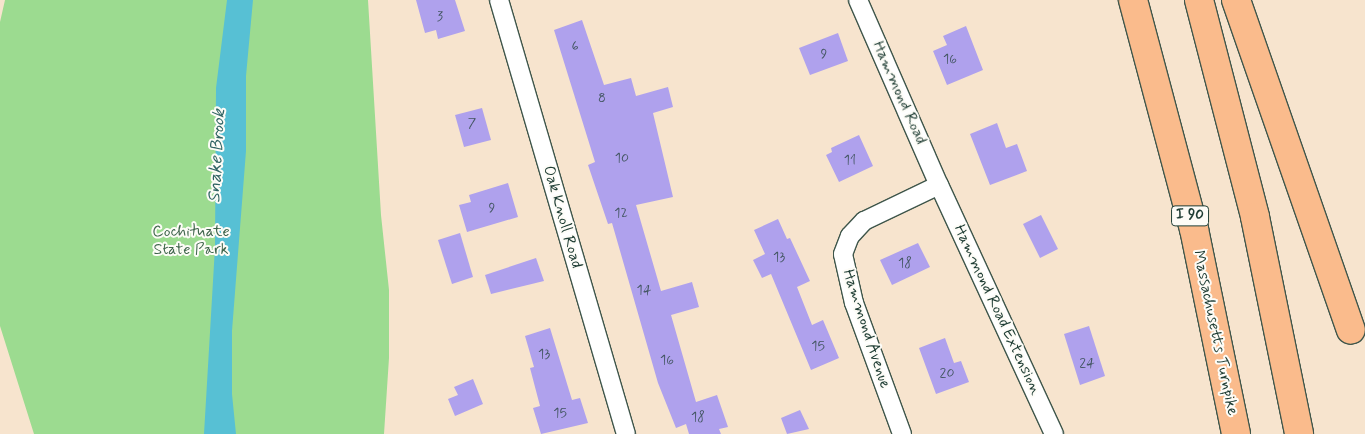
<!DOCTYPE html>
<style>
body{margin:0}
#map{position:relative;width:1365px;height:434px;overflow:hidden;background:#f7e4ce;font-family:Mynerve,sans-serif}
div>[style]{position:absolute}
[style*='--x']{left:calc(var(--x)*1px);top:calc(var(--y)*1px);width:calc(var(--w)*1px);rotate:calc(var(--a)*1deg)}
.green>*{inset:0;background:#9cdb90}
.water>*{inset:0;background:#57c0d4}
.building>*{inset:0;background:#afa1ed}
.roads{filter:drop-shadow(1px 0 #3f564b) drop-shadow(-1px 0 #3f564b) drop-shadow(0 1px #3f564b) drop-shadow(0 -1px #3f564b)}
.minor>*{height:18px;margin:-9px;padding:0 9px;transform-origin:9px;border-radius:9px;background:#fff}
.motorway>*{height:28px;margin:-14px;padding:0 14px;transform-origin:14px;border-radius:14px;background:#fabb8c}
span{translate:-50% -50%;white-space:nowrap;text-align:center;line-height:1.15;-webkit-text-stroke:4px #fdfcf7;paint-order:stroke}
.number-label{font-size:14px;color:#435662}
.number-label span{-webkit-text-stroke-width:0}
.shield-label span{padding:1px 4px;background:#fdfcf7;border:1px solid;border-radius:4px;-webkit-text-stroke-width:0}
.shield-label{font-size:15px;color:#1f3d34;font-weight:700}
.street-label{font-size:16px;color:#1f3d34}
.park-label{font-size:16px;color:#3e644b}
.water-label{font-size:18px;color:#306464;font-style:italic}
</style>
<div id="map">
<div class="green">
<div style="clip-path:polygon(5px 0,368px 0,381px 215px,389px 290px,389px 358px,384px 434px,34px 434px,0 326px,0 22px)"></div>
</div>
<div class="water">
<div style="clip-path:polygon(227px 0,253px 0,246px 76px,246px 151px,232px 331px,232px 394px,236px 434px,204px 434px,215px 247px,216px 88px)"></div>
</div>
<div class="building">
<div style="clip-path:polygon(416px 0,455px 0,465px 31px,438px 39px,436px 30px,425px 33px)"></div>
<div style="clip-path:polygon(582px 20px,604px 85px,631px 78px,636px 96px,668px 87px,673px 107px,653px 113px,673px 197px,636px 205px,661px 291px,692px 282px,699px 307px,671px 315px,696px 402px,717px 395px,728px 427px,719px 429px,721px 434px,689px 434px,686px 424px,676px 428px,658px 383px,612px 223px,608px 224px,588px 165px,595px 162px,554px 30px)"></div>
<div style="clip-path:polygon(966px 26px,983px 70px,947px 85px,933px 51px,947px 45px,943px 36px)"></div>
<div style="clip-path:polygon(838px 33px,848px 61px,810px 75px,799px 48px)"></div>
<div style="clip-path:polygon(482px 108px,491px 140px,464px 147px,455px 115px)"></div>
<div style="clip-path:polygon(997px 123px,1006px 148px,1017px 144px,1027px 171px,990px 185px,970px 134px)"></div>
<div style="clip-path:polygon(859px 135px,873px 166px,839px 182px,826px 155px,832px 152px,831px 148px)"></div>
<div style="clip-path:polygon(508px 183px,518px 217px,467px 232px,459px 205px,471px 202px,469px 195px)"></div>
<div style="clip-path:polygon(1041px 215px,1058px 249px,1040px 258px,1023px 224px)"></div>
<div style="clip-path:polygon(778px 219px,787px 239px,790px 238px,810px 281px,797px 287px,812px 325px,823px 320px,839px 358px,811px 370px,771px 274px,762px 278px,753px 260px,765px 254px,754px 230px)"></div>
<div style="clip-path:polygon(460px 233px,473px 277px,452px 284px,438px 240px)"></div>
<div style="clip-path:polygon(918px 243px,930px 267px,892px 285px,880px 260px)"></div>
<div style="clip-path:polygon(536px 258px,544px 281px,491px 294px,485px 275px)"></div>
<div style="clip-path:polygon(1089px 326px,1105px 376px,1080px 385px,1064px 334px)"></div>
<div style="clip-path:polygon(550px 328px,572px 400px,580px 398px,588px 423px,541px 434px,533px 408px,540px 406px,530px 368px,534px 367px,525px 336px)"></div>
<div style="clip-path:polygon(945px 338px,954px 363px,961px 361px,969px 382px,936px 394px,919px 348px)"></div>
<div style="clip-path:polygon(473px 379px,483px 404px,455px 416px,448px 399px,458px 395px,454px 387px)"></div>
<div style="clip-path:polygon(800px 410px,809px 429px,787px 434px,781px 418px)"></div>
</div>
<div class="roads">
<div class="minor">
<div style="--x:499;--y:0;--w:452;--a:73.7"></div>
<div style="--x:858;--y:0;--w:202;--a:66.4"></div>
<div style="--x:939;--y:185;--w:274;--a:65.2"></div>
<div style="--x:902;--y:434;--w:140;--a:-110.1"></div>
<div style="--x:854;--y:303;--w:50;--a:-102.7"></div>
<div style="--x:843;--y:254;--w:19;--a:-69"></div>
<div style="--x:850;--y:236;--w:21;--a:-47"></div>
<div style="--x:864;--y:221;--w:83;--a:-25.6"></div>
</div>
<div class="motorway">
<div style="--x:1133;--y:0;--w:237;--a:75.1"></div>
<div style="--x:1194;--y:229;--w:209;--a:78.4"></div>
<div style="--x:1199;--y:0;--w:224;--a:75.5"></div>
<div style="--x:1255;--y:217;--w:221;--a:78.5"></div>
<div style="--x:1236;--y:0;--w:349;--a:70.8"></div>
</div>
</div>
<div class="number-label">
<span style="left:440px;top:16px">3</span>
<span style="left:575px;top:46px">6</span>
<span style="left:824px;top:54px">9</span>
<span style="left:950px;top:59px">16</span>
<span style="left:602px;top:98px">8</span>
<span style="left:472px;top:123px">7</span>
<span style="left:622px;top:158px">10</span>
<span style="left:850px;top:160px">11</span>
<span style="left:492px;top:208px">9</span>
<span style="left:621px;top:213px">12</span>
<span style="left:779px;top:257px">13</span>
<span style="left:905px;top:263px">18</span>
<span style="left:644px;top:290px">14</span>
<span style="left:818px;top:346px">15</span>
<span style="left:544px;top:354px">13</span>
<span style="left:667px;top:360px">16</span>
<span style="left:1087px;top:363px">24</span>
<span style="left:947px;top:373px">20</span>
<span style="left:560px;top:413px">15</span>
<span style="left:698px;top:417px">18</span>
</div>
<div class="shield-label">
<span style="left:1190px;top:216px">I 90</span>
</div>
<div class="street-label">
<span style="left:899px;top:93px;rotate:66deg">Hammond Road</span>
<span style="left:562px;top:217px;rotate:74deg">Oak Knoll Road</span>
<span style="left:997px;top:310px;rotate:65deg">Hammond Road Extension</span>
<span style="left:866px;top:329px;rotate:72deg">Hammond Avenue</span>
<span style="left:1215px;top:333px;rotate:78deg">Massachusetts Turnpike</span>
</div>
<div class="park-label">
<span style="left:191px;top:241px">Cochituate<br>State Park</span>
</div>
<div class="water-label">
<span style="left:217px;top:156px;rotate:-87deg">Snake Brook</span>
</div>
</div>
